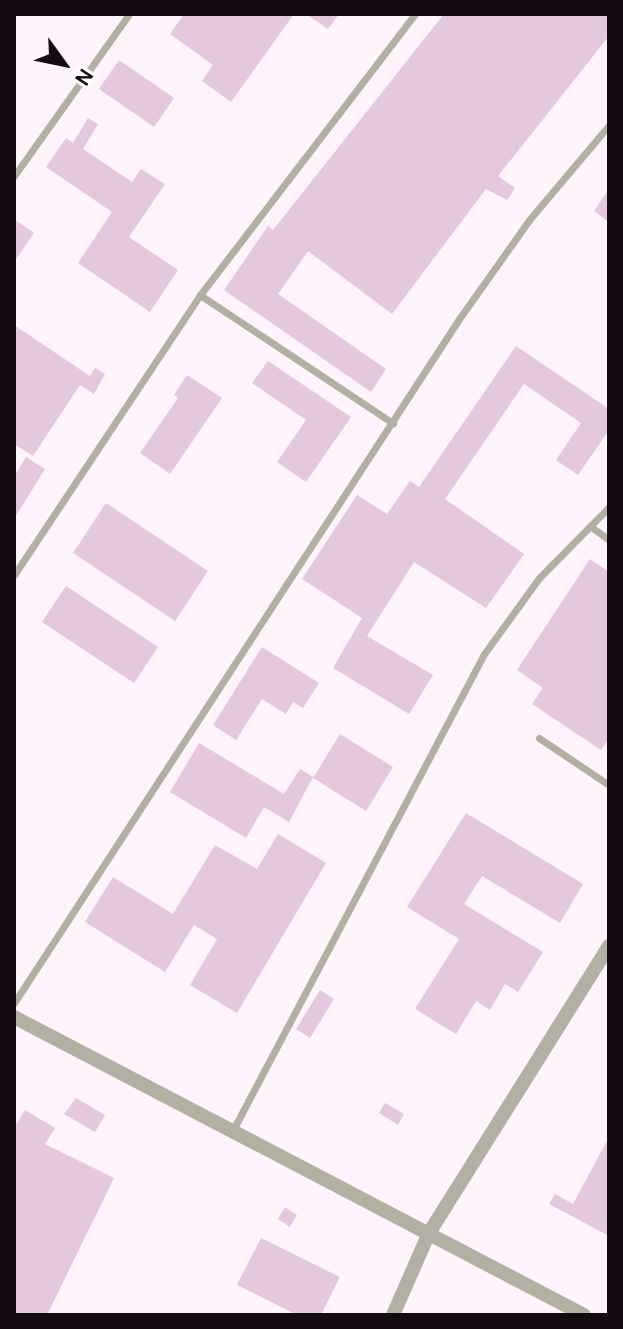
<!DOCTYPE html>
<style>
body{margin:0}
#map{position:relative;width:623px;height:1329px;overflow:hidden;background:#fff3fc;font-family:Karla,sans-serif}
div>[style]{position:absolute}
[style*='--x']{left:calc(var(--x)*1px);top:calc(var(--y)*1px);width:calc(var(--w)*1px);rotate:calc(var(--a)*1deg)}
.building>*{inset:0;background:#e4c8dd}
.service>*{height:7px;margin:-3.5px;padding:0 3.5px;transform-origin:3.5px;border-radius:3.5px;background:#b2b0a2}
.minor>*{height:14px;margin:-7px;padding:0 7px;transform-origin:7px;border-radius:7px;background:#b2b0a2}
span{translate:-50% -50%;white-space:nowrap;text-align:center;line-height:1.15;-webkit-text-stroke:8px #fff;paint-order:stroke}
.frame{position:absolute;inset:0;border:16px solid #140a11;pointer-events:none}
.north{position:absolute;left:24px;top:24px;width:80px;height:80px;-webkit-text-stroke:6px #fff;paint-order:stroke;rotate:123deg;font-size:22px;font-weight:700;line-height:32px;text-align:center;color:#140a11}
.north::after{content:'';display:block;margin:auto;width:28px;height:36px;background:#140a11;clip-path:polygon(50% 0,100% 100%,50% 72%,0 100%)}
</style>
<div id="map">
<div class="building">
<div style="clip-path:polygon(184px 14px,294px 14px,231px 102px,202px 81px,213px 65px,170px 34px)"></div>
<div style="clip-path:polygon(306px 14px,339px 14px,328px 29px)"></div>
<div style="clip-path:polygon(444px 14px,609px 14px,609px 36px,498px 176px,515px 188px,507px 200px,486px 189px,392px 314px,308px 251px,278px 294px,386px 369px,371px 392px,224px 290px,268px 226px,273px 230px)"></div>
<div style="clip-path:polygon(119px 60px,174px 98px,154px 127px,99px 89px)"></div>
<div style="clip-path:polygon(88px 118px,98px 124px,83px 149px,132px 182px,141px 169px,165px 184px,129px 237px,178px 270px,150px 312px,78px 263px,112px 212px,46px 167px,66px 138px,73px 143px)"></div>
<div style="clip-path:polygon(609px 189px,609px 222px,594px 211px)"></div>
<div style="clip-path:polygon(14px 219px,34px 233px,14px 262px)"></div>
<div style="clip-path:polygon(14px 325px,90px 376px,95px 368px,105px 374px,94px 394px,80px 385px,33px 456px,14px 444px)"></div>
<div style="clip-path:polygon(516px 346px,609px 409px,609px 430px,578px 475px,556px 460px,581px 423px,524px 384px,445px 499px,524px 554px,486px 608px,414px 562px,367px 636px,433px 675px,409px 714px,333px 668px,362px 618px,302px 579px,357px 495px,387px 514px,410px 481px,419px 487px)"></div>
<div style="clip-path:polygon(268px 361px,351px 417px,306px 482px,277px 462px,306px 420px,252px 383px)"></div>
<div style="clip-path:polygon(187px 375px,222px 398px,170px 474px,140px 453px,178px 398px,174px 395px)"></div>
<div style="clip-path:polygon(26px 457px,45px 469px,14px 519px,14px 477px)"></div>
<div style="clip-path:polygon(106px 503px,208px 571px,175px 621px,73px 553px)"></div>
<div style="clip-path:polygon(590px 559px,609px 572px,609px 738px,601px 750px,532px 704px,543px 688px,517px 670px)"></div>
<div style="clip-path:polygon(66px 586px,158px 647px,134px 683px,42px 622px)"></div>
<div style="clip-path:polygon(262px 647px,319px 683px,303px 708px,293px 702px,286px 714px,262px 699px,236px 740px,213px 725px)"></div>
<div style="clip-path:polygon(340px 734px,393px 767px,366px 811px,313px 778px)"></div>
<div style="clip-path:polygon(199px 743px,284px 794px,300px 769px,313px 777px,289px 822px,264px 807px,246px 838px,170px 792px)"></div>
<div style="clip-path:polygon(466px 813px,583px 884px,560px 923px,482px 876px,464px 904px,543px 952px,518px 992px,505px 984px,490px 1010px,476px 1001px,456px 1034px,415px 1009px,459px 939px,407px 907px)"></div>
<div style="clip-path:polygon(278px 834px,326px 863px,237px 1013px,190px 985px,217px 939px,194px 925px,165px 972px,85px 922px,113px 877px,173px 914px,215px 845px,257px 869px)"></div>
<div style="clip-path:polygon(320px 990px,334px 999px,310px 1038px,296px 1029px)"></div>
<div style="clip-path:polygon(76px 1098px,105px 1115px,95px 1132px,64px 1114px)"></div>
<div style="clip-path:polygon(385px 1103px,404px 1114px,398px 1125px,379px 1113px)"></div>
<div style="clip-path:polygon(25px 1110px,55px 1128px,45px 1144px,114px 1178px,47px 1315px,14px 1315px,14px 1128px)"></div>
<div style="clip-path:polygon(609px 1137px,609px 1236px,549px 1204px,555px 1194px,573px 1204px)"></div>
<div style="clip-path:polygon(285px 1207px,297px 1215px,290px 1227px,278px 1219px)"></div>
<div style="clip-path:polygon(261px 1238px,340px 1277px,321px 1315px,297px 1315px,237px 1285px)"></div>
</div>
<div class="service">
<div style="--x:14;--y:176;--w:199;--a:-54.6"></div>
<div style="--x:200;--y:295;--w:232;--a:33.6"></div>
<div style="--x:590;--y:526;--w:24;--a:36"></div>
<div style="--x:14;--y:575;--w:336;--a:-56.4"></div>
<div style="--x:200;--y:295;--w:354;--a:-52.6"></div>
<div style="--x:539;--y:738;--w:84;--a:33.9"></div>
<div style="--x:14;--y:1003;--w:816;--a:-56.95"></div>
<div style="--x:459;--y:319;--w:121;--a:-54.7"></div>
<div style="--x:529;--y:220;--w:124;--a:-49.9"></div>
<div style="--x:233;--y:1130;--w:538;--a:-62.2"></div>
<div style="--x:484;--y:654;--w:94;--a:-54.1"></div>
<div style="--x:539;--y:578;--w:100;--a:-45.4"></div>
</div>
<div class="minor">
<div style="--x:14;--y:1017;--w:643;--a:27.6"></div>
<div style="--x:393;--y:1315;--w:90;--a:-66.3"></div>
<div style="--x:429;--y:1233;--w:339;--a:-57.9"></div>
</div>
<div class="frame"></div>
<div class="north">N</div>
</div>
